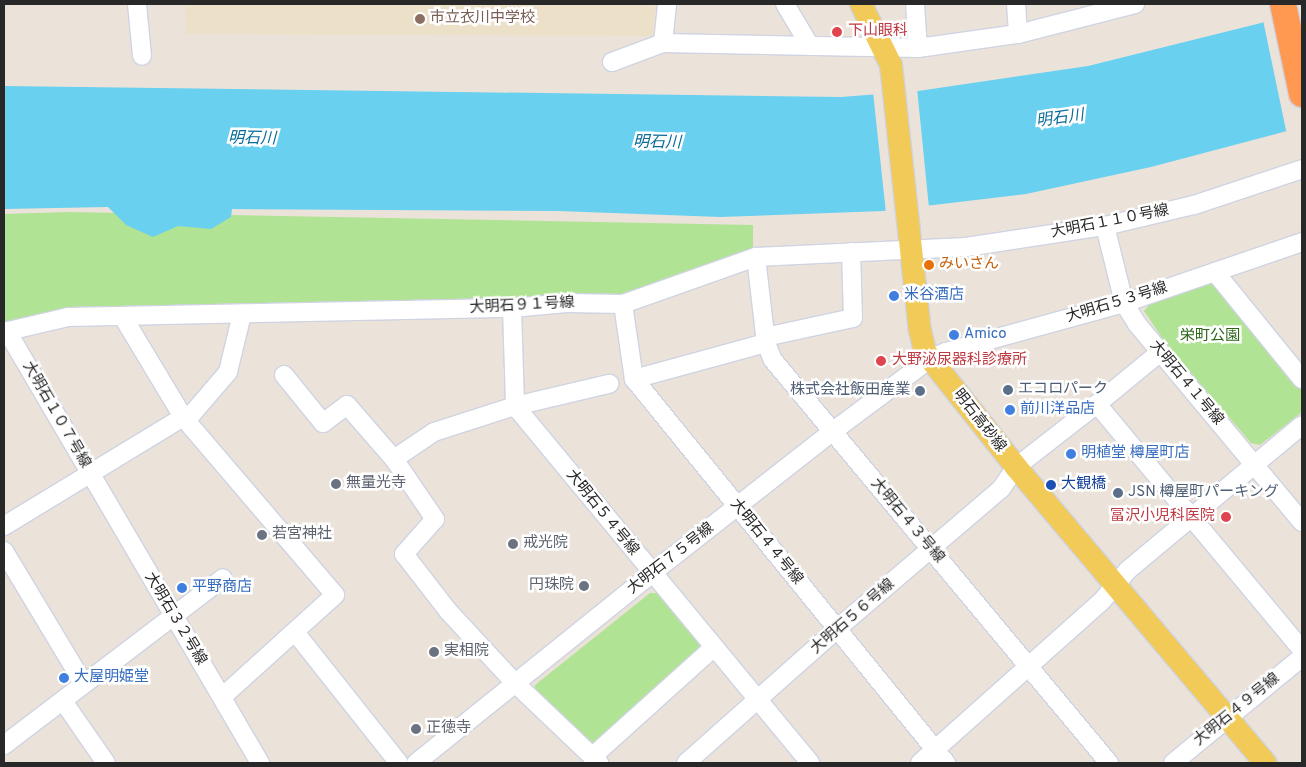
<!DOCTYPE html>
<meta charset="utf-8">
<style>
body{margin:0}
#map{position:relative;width:1306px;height:767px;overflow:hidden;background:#ebe3da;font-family:Overpass,"Noto Sans JP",sans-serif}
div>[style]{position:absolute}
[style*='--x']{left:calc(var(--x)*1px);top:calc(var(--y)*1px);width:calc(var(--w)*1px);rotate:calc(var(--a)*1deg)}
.education>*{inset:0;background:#ede0c8}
.green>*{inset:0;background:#b1e395}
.water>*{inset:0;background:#6ad0f0}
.pier>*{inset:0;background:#ebe3da}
.roads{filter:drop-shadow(1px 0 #cfd3e2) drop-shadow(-1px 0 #cfd3e2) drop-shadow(0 1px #cfd3e2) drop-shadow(0 -1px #cfd3e2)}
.minor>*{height:18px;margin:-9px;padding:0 9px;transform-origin:9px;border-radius:9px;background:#fff}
.major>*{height:22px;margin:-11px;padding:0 11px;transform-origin:11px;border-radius:11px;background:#f2ca58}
.highway>*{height:26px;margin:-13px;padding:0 13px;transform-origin:13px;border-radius:13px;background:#ff9851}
.dots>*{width:14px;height:14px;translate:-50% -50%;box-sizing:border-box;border:2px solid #fff;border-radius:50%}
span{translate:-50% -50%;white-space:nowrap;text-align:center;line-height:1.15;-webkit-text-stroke:5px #fff;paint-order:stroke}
.education-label{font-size:15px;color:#785e54}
.left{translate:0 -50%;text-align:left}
.health-label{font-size:15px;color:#be3a42}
.right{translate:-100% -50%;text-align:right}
.street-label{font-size:15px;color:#282828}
.food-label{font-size:15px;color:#c56008}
.shop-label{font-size:15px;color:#366cbe}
.park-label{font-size:15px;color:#2a6518}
.service-label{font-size:15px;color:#4e5e75}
.worship-label{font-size:15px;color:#5b616d}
.transit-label{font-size:15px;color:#164399}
.water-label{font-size:16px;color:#0b6c99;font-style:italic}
.frame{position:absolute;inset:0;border:5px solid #282828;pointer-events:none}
</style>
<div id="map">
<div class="education">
<div style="clip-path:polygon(185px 4px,655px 4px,654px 36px,186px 34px)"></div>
</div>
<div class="green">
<div style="clip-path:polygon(70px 212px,753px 225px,753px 250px,620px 299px,4px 326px,4px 214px)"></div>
<div style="clip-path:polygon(1214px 282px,1302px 391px,1302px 412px,1260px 445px,1251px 443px,1167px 345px,1144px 311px,1149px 305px)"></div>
<div style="clip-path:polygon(650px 593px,657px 593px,701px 646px,700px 652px,595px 745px,535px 692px,535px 685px)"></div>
</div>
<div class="water">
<div style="clip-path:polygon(1302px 8px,1302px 127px,1151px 167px,1026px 194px,883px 211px,720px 217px,558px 211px,232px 209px,231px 217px,211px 229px,178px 226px,153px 237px,126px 225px,108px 207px,4px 209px,4px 86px,841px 97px,918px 91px,1088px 66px,1261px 23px)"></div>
</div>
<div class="pier">
<div style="clip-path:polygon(1302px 6px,1302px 129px,1287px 135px,1263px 20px)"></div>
<div style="clip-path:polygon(917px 88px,929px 208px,886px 213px,873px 92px)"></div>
</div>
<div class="roads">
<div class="minor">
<div style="--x:137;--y:4;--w:52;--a:84.5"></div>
<div style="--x:785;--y:4;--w:49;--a:59.2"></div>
<div style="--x:915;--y:4;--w:44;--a:86.1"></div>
<div style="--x:1016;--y:4;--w:30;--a:86"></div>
<div style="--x:663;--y:43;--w:39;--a:-84"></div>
<div style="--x:612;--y:62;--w:54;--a:-20.4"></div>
<div style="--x:663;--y:43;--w:255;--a:1.1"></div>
<div style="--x:918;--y:48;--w:101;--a:-8"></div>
<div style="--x:1018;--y:34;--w:121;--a:-14.4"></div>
<div style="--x:1105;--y:226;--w:79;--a:76.1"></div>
<div style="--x:1124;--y:303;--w:25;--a:58"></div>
<div style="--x:1137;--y:324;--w:258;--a:50.2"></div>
<div style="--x:756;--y:257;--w:87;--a:83.4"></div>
<div style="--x:766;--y:343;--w:18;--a:68"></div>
<div style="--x:773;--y:360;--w:525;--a:50.18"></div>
<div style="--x:1215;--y:272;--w:138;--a:50.9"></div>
<div style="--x:623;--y:304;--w:76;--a:81.7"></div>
<div style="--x:634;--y:379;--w:495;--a:50.9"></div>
<div style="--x:512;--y:308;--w:98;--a:88.2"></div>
<div style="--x:515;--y:406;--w:463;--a:50.4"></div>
<div style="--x:123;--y:317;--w:117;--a:59"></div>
<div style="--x:183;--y:417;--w:234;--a:49.5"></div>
<div style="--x:335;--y:595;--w:152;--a:137.9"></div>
<div style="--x:7;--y:331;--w:501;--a:59.64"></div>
<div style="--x:4;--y:332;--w:66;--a:-13.2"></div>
<div style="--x:68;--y:317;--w:444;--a:-1.2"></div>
<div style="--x:512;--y:308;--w:55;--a:-5.2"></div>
<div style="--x:567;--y:303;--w:56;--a:1"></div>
<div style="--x:623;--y:304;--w:141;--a:-19.5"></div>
<div style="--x:756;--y:257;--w:210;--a:-2.7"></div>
<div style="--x:966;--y:247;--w:141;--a:-8.6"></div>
<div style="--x:1105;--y:226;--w:91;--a:-13.3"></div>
<div style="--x:1194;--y:205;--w:114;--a:-18.4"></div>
<div style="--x:765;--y:337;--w:90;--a:-12.2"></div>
<div style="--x:853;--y:318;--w:66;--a:-91.7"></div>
<div style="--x:284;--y:375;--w:62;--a:50.9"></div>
<div style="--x:323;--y:423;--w:30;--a:-37"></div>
<div style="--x:347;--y:405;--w:72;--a:49"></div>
<div style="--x:394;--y:459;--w:73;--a:55.7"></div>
<div style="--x:435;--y:519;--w:47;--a:131.5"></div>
<div style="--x:404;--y:554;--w:73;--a:52.2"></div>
<div style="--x:449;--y:612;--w:98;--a:47.1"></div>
<div style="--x:516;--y:684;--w:115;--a:43.6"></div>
<div style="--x:634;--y:379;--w:137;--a:-15.3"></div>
<div style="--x:1097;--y:404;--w:320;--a:50.2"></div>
<div style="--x:394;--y:459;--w:48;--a:-34"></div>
<div style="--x:434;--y:432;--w:85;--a:-17.8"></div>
<div style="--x:515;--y:406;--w:97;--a:-13.2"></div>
<div style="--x:4;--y:526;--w:210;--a:-31.3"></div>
<div style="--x:183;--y:417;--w:9;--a:-18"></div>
<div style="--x:192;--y:414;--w:55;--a:-49.4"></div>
<div style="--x:228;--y:372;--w:60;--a:-76.4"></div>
<div style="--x:4;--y:551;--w:155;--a:59"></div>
<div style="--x:295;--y:632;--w:167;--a:51.6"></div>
<div style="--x:63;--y:701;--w:75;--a:55.3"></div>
<div style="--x:4;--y:745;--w:275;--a:-37.3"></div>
<div style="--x:592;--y:757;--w:163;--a:-42"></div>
<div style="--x:416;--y:763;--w:303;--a:-38.8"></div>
<div style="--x:652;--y:573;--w:229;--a:-38.1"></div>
<div style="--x:832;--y:432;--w:122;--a:-36.7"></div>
<div style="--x:930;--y:359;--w:17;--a:-24"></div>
<div style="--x:946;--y:352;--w:185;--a:-15.4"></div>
<div style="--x:1124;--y:303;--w:188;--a:-18.9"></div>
<div style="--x:686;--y:763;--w:203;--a:-41.6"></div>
<div style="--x:838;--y:628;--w:214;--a:-40.5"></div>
<div style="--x:1001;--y:489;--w:27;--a:-56"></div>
<div style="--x:1016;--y:467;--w:103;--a:-37.9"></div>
<div style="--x:1097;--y:404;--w:80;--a:-39.4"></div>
<div style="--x:920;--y:763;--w:242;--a:-41.7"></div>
<div style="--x:1101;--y:602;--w:42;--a:-49.8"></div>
<div style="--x:1128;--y:570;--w:226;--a:-39.8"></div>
<div style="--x:1173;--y:763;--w:167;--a:-39.4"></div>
</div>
<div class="major">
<div style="--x:861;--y:4;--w:68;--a:63.8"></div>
<div style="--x:891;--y:65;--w:267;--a:83.8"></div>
<div style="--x:920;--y:330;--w:23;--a:77"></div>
<div style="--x:925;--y:352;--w:147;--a:51.6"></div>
<div style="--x:1016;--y:467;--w:387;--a:49.9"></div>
</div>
<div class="highway">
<div style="--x:1283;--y:4;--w:92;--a:78.1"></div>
</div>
</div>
<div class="dots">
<div style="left:420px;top:19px;background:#8d6e63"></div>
<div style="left:837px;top:32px;background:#e0444e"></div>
<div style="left:929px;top:265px;background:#e8710a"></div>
<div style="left:894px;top:296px;background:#3f7fe0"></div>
<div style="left:954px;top:335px;background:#3f7fe0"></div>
<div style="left:881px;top:361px;background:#e0444e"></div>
<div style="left:1008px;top:390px;background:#5c6f8a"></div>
<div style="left:920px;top:391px;background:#5c6f8a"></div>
<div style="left:1010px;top:410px;background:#3f7fe0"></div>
<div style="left:1071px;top:454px;background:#3f7fe0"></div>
<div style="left:336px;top:484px;background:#6b7280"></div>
<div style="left:1051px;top:485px;background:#1a4fb4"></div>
<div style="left:1118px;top:493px;background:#5c6f8a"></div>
<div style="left:1226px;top:517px;background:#e0444e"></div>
<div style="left:262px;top:535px;background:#6b7280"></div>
<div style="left:513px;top:544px;background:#6b7280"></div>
<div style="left:584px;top:586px;background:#6b7280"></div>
<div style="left:182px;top:588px;background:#3f7fe0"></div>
<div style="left:434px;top:652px;background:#6b7280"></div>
<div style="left:64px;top:678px;background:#3f7fe0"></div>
<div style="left:416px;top:729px;background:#6b7280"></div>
</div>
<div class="education-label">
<span class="left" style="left:430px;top:19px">市立衣川中学校</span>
</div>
<div class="health-label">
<span class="left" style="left:848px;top:32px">下山眼科</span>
<span class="left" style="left:892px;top:361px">大野泌尿器科診療所</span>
<span class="right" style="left:1215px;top:517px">冨沢小児科医院</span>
</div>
<div class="street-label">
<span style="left:1110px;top:222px;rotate:-11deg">大明石１１０号線</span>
<span style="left:1117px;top:303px;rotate:-17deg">大明石５３号線</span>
<span style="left:522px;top:306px;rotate:-3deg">大明石９１号線</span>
<span style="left:1186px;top:383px;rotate:50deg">大明石４１号線</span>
<span style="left:56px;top:415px;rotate:60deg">大明石１０７号線</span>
<span style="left:979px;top:421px;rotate:52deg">明石高砂線</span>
<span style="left:602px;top:513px;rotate:51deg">大明石５４号線</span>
<span style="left:907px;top:521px;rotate:50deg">大明石４３号線</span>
<span style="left:766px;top:542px;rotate:51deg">大明石４４号線</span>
<span style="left:671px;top:559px;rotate:-38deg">大明石７５号線</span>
<span style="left:853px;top:617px;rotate:-41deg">大明石５６号線</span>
<span style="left:175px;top:619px;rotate:59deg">大明石３２号線</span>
<span style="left:1237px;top:710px;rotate:-39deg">大明石４９号線</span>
</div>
<div class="food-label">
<span class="left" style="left:939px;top:265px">みいさん</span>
</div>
<div class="shop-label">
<span class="left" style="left:904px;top:296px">米谷酒店</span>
<span class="left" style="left:964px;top:335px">Amico</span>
<span class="left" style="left:1020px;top:410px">前川洋品店</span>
<span class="left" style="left:1081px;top:454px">明植堂 樽屋町店</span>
<span class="left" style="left:192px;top:588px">平野商店</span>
<span class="left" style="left:74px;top:678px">大屋明姫堂</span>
</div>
<div class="park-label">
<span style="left:1210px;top:337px">栄町公園</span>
</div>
<div class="service-label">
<span class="left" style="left:1018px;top:390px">エコロパーク</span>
<span class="right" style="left:910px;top:391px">株式会社飯田産業</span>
<span class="left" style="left:1128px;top:493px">JSN 樽屋町パーキング</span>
</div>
<div class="worship-label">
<span class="left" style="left:346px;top:484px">無量光寺</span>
<span class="left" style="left:272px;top:535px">若宮神社</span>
<span class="left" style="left:523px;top:544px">戒光院</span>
<span class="right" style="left:574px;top:586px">円珠院</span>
<span class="left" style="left:444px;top:652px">実相院</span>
<span class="left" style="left:426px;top:729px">正徳寺</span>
</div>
<div class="transit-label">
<span class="left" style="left:1061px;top:485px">大観橋</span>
</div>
<div class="water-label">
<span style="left:1060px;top:119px;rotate:-8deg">明石川</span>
<span style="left:252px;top:139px;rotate:1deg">明石川</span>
<span style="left:657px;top:143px;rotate:1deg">明石川</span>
</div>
<div class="frame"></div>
</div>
